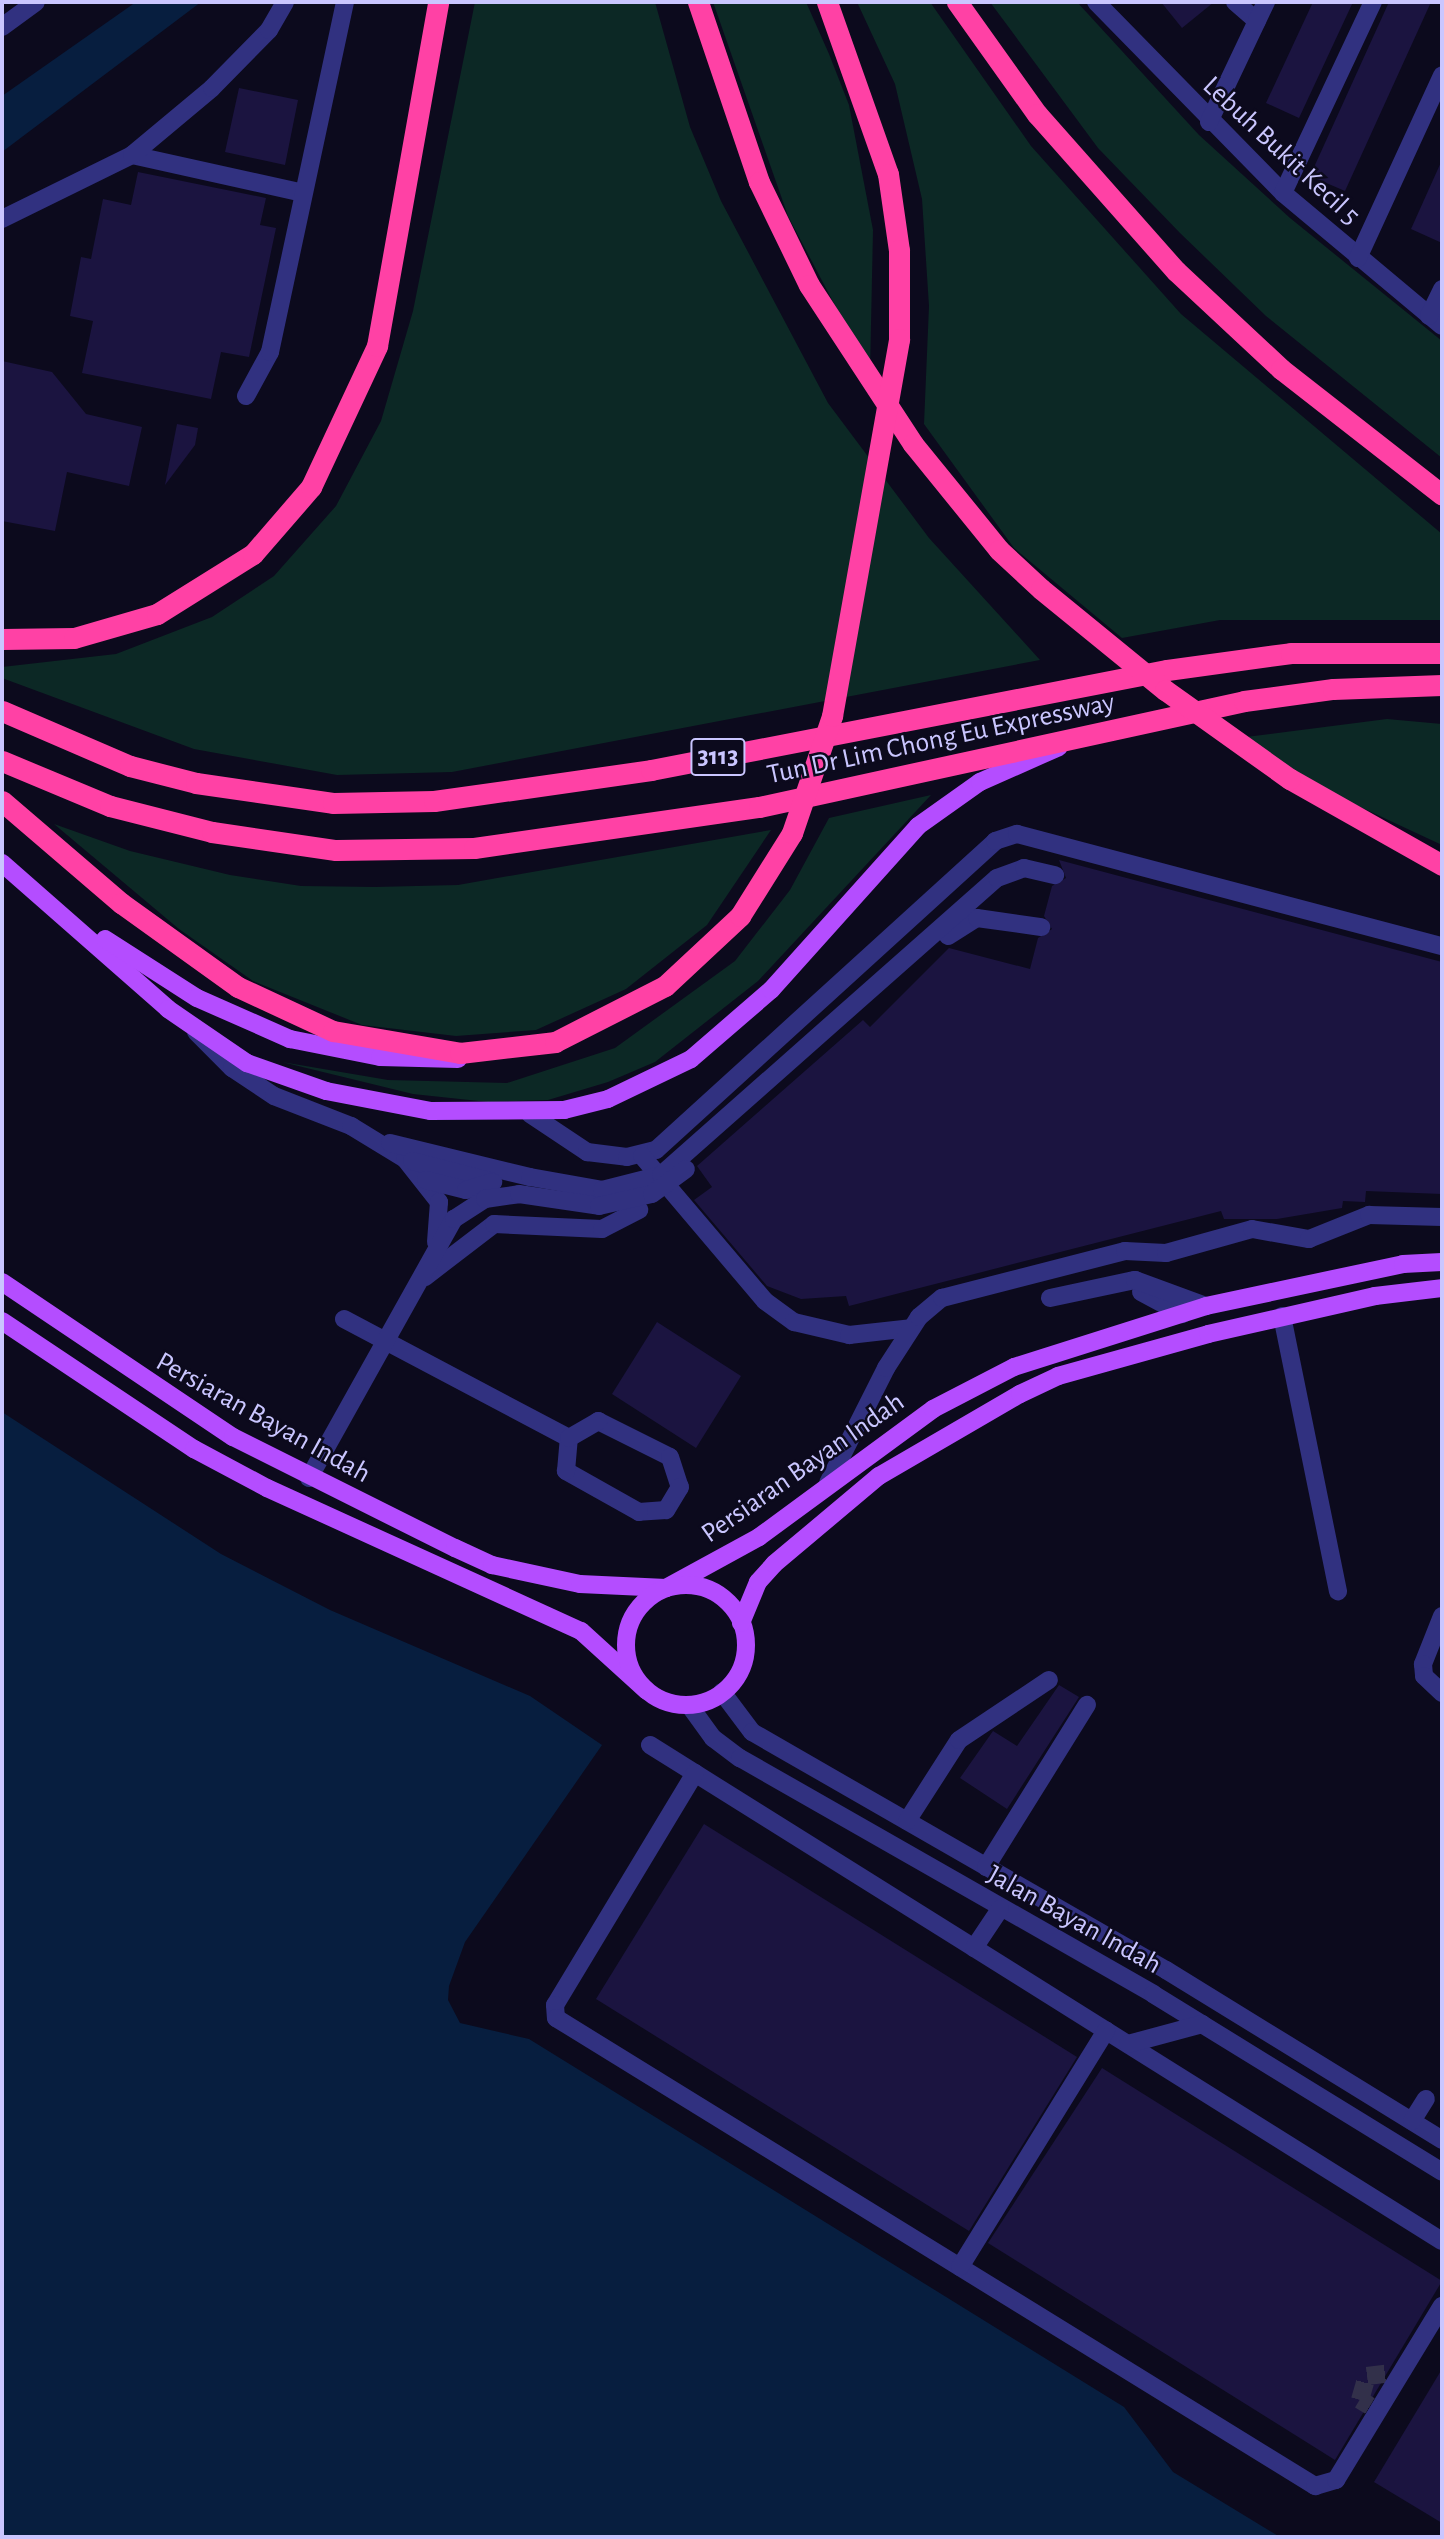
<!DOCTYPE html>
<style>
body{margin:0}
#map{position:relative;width:1444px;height:2539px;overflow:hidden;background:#0c0a1d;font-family:"Alegreya Sans",sans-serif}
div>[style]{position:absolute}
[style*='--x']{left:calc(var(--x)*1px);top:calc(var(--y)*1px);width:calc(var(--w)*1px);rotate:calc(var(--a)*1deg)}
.green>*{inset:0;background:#0c2825}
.water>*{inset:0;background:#071e3f}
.building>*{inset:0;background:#1b1440}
.minor-tunnel>*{height:18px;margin-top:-9px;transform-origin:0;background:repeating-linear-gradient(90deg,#32304a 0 18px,transparent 0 27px)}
.minor>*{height:18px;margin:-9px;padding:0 9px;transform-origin:9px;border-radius:9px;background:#313180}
.major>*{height:18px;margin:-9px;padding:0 9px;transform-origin:9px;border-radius:9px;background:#b44dff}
.major>.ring{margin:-9px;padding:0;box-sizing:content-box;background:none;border:18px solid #b44dff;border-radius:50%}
.highway>*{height:21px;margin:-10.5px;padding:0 10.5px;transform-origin:10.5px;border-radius:10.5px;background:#ff41a5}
.minor-bridge>*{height:18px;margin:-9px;padding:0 9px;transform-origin:9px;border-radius:9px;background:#313180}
.highway-bridge>*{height:21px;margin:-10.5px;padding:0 10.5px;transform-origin:10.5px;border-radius:10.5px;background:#ff41a5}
span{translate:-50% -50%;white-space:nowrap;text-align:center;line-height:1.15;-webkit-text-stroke:5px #0c0a1d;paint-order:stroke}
.shield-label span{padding:2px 5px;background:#0c0a1d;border:2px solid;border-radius:5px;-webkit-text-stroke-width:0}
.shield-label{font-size:26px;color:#cac6ff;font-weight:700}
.street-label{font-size:28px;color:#cac6ff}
.frame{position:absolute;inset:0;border:4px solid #cac6ff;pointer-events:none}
</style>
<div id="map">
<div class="green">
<div style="clip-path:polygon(475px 2px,655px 2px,690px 127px,721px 201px,828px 403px,929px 538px,1040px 660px,452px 772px,337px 775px,194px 749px,2px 678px,2px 667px,116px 654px,212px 617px,274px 576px,336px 506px,381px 421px,413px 311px)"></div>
<div style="clip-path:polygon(713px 2px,806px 2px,829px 54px,849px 105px,873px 230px,870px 372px,788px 216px)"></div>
<div style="clip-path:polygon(857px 2px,930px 2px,1031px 146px,1181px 314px,1442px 534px,1442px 620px,1220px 620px,1122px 638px,1014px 548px,924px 424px,929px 306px,922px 199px,895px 84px)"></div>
<div style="clip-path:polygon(990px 2px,1077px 2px,1199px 135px,1290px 218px,1442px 341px,1442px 458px,1266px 316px,1180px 233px,1098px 148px)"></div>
<div style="clip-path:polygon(1387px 719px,1442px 724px,1442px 845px,1341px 798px,1238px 738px)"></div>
<div style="clip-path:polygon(931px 795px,758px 981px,655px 1062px,608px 1082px,548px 1100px,488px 1102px,413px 1094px,282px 1062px,388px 1080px,507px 1083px,615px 1048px,735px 961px,790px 890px,829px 818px)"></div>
<div style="clip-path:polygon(54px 824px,130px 851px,230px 875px,301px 886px,375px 887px,458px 885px,771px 830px,707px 925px,626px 989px,536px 1030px,456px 1036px,362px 1025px,253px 981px,179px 929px)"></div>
</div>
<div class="water">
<div style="clip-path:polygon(136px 2px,201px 2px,2px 152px,2px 96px)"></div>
<div style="clip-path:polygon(2px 1412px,221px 1554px,330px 1610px,530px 1696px,602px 1745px,465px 1942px,449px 1986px,448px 2000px,460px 2023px,529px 2039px,1124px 2407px,1173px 2472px,1280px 2537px,2px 2537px)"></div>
</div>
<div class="building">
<div style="clip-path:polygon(1161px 2px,1214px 2px,1182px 28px)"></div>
<div style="clip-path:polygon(1313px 2px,1353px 2px,1299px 118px,1266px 103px)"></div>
<div style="clip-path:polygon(1389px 2px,1431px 2px,1345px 191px,1310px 176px)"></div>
<div style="clip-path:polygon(239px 88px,298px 100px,285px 165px,225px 152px)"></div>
<div style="clip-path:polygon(1442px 160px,1442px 243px,1411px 229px)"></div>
<div style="clip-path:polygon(138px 172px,266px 198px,260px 225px,276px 228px,249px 357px,221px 352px,211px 399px,82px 373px,93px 321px,70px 316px,81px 257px,91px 259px,103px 199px,131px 205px)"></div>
<div style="clip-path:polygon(2px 361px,52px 372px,86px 414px,142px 427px,129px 486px,67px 472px,55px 531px,2px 521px)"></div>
<div style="clip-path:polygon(177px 424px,198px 428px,195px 445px,165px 485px)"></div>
<div style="clip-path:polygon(1059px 860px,1442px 962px,1442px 1194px,1366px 1191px,1365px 1202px,1343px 1201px,1342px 1208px,1277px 1219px,1224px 1219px,1221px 1211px,849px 1306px,846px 1296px,801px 1299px,767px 1286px,694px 1200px,712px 1187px,697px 1166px,863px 1020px,870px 1027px,949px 948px,1030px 969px,1038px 938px,1052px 929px,1044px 916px,1052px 886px,1066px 878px)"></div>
<div style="clip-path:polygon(657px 1322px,741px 1376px,696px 1448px,612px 1394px)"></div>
<div style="clip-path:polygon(1059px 1685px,1079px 1697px,1007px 1809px,960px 1778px,993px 1731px,1017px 1746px)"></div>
<div style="clip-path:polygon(704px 1824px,1077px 2057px,969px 2231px,596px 1999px)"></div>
<div style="clip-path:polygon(1102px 2068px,1442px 2281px,1335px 2460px,988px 2243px)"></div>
<div style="clip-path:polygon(1442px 2369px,1442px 2523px,1374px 2482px)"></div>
</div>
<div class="minor-tunnel">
<div style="--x:1370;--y:2406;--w:12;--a:-149"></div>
<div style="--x:1360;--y:2400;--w:25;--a:-74"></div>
<div style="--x:1367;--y:2376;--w:23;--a:-7"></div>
</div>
<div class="minor">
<div style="--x:1096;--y:2;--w:267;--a:45.6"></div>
<div style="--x:1283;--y:193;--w:207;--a:39.9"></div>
<div style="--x:1235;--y:2;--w:29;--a:41"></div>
<div style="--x:2;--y:27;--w:42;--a:-36.3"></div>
<div style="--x:1209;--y:122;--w:133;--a:-64.6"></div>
<div style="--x:132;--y:155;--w:175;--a:12.5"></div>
<div style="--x:1283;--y:193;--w:211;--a:-64.8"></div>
<div style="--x:2;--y:219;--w:145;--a:-26.2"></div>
<div style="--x:132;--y:155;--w:104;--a:-39.9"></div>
<div style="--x:212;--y:88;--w:81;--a:-45.5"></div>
<div style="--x:269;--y:30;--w:32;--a:-60"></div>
<div style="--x:1358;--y:258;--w:201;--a:-65.3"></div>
<div style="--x:1429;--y:316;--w:30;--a:-64"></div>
<div style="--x:246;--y:396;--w:50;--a:-61.4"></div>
<div style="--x:270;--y:352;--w:358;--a:-77.9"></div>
<div style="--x:196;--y:1032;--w:51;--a:45"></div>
<div style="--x:232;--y:1068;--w:50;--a:33.7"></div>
<div style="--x:274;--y:1096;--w:83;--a:21.3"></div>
<div style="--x:351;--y:1126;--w:63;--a:31.4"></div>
<div style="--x:405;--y:1159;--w:55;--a:51.7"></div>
<div style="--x:439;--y:1202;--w:40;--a:94.3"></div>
<div style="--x:530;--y:1114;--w:69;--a:33.7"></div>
<div style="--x:587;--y:1152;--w:40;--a:7.1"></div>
<div style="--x:627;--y:1157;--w:30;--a:-14"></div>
<div style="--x:656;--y:1150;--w:459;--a:-42.3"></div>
<div style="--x:995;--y:841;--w:23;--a:-18"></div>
<div style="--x:1017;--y:834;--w:440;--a:14.8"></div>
<div style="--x:390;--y:1143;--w:144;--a:13.7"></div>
<div style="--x:642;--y:1156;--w:190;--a:49.7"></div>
<div style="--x:765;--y:1301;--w:36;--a:36"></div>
<div style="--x:794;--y:1322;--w:57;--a:13.3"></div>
<div style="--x:849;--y:1335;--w:62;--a:-6.4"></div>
<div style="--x:412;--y:1161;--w:84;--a:14.5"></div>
<div style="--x:426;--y:1180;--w:41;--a:14"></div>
<div style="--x:466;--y:1190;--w:27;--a:-17"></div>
<div style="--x:425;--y:1277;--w:87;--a:-37.5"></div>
<div style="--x:494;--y:1224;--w:108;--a:2.7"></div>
<div style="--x:602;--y:1229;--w:42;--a:-27.2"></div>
<div style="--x:1141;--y:1292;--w:47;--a:28.2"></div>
<div style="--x:1050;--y:1298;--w:87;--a:-12"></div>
<div style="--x:1135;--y:1280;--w:76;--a:20.1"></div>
<div style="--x:1282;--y:1316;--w:281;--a:78.5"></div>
<div style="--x:344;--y:1319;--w:255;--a:27.9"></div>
<div style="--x:598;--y:1421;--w:80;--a:26.6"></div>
<div style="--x:670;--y:1457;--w:32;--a:72"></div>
<div style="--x:680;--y:1487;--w:27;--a:121"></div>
<div style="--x:666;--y:1510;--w:27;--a:176"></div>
<div style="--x:639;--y:1512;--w:84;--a:-150.7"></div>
<div style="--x:566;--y:1471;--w:33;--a:-85"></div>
<div style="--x:569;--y:1438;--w:34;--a:-30"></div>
<div style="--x:309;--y:1478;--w:297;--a:-60.8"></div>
<div style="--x:454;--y:1219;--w:37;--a:-33"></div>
<div style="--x:485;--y:1199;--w:34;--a:-8"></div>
<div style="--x:828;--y:1483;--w:129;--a:-63.2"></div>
<div style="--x:886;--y:1368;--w:61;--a:-57.1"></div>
<div style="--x:919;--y:1317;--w:30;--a:-40"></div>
<div style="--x:942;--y:1298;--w:189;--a:-14.4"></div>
<div style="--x:1125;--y:1251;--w:41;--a:2.8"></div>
<div style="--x:1166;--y:1253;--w:89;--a:-15.6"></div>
<div style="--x:1252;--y:1229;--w:58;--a:10"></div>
<div style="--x:1309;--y:1239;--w:65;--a:-21.8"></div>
<div style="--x:1369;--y:1215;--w:73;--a:1.6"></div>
<div style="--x:1442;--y:1616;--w:52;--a:111.6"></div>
<div style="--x:1423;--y:1664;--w:12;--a:85"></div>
<div style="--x:1424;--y:1676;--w:25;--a:43"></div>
<div style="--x:722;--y:1692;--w:50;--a:53.1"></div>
<div style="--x:752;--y:1732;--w:478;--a:29.9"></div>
<div style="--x:1166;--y:1970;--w:324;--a:31.6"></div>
<div style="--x:689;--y:1705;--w:41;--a:54"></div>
<div style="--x:713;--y:1738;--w:34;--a:37"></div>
<div style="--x:740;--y:1758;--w:476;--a:29.7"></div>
<div style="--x:1153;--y:1994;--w:339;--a:31.6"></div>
<div style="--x:650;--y:1745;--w:934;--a:32.06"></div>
<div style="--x:695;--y:1773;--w:271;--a:121.1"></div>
<div style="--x:555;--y:2005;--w:13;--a:86"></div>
<div style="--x:556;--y:2018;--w:892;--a:31.66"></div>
<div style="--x:1315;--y:2486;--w:22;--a:-16"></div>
<div style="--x:1336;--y:2480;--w:204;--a:-58.7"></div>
<div style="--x:907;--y:1821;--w:96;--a:-57.3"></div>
<div style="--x:959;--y:1740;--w:108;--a:-33.7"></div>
<div style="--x:986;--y:1867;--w:191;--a:-58.1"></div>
<div style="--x:974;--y:1948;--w:47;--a:-56.3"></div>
<div style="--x:1128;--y:2044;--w:77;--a:-15.1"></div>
<div style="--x:1412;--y:2121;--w:26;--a:-58"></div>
<div style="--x:960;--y:2267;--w:278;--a:-58.3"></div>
</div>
<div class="major">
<div style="--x:2;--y:863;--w:221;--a:41.3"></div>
<div style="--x:168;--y:1009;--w:96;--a:34.4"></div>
<div style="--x:247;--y:1063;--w:84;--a:19.5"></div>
<div style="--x:326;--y:1091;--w:107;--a:10.8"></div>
<div style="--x:431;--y:1111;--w:133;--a:-0.4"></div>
<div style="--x:564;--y:1110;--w:45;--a:-14"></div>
<div style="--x:608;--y:1099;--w:92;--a:-25.7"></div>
<div style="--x:691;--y:1059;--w:106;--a:-40.8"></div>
<div style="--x:771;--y:990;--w:220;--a:-48.1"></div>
<div style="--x:918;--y:826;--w:76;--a:-35.4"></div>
<div style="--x:980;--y:782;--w:86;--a:-23.9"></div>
<div style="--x:105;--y:939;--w:109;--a:32.7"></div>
<div style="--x:197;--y:998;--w:102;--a:23.8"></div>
<div style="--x:290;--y:1039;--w:92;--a:11.3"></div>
<div style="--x:380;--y:1057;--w:78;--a:1.5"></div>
<div style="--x:2;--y:1282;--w:278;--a:33.9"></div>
<div style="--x:233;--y:1437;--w:248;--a:26.6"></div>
<div style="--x:455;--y:1548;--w:41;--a:24.7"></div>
<div style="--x:492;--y:1565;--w:90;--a:12.2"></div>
<div style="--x:580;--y:1584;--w:86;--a:2.7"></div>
<div style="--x:666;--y:1588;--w:106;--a:-28.7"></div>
<div style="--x:759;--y:1537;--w:216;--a:-36.3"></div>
<div style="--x:933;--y:1409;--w:91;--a:-27.4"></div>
<div style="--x:1014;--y:1367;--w:201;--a:-17.6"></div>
<div style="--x:1206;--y:1306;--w:201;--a:-12"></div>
<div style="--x:1403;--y:1264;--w:39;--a:-3"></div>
<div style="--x:2;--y:1321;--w:231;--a:33.7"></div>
<div style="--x:194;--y:1449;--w:83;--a:28.1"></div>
<div style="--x:267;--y:1488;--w:345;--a:24.5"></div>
<div style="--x:581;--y:1631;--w:89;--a:42.3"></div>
<div class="ring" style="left:626px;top:1585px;width:102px;height:102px"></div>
<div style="--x:741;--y:1623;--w:44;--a:-67.5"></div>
<div style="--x:758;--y:1582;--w:24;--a:-48"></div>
<div style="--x:774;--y:1564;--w:137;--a:-40"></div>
<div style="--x:879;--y:1476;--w:163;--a:-30.2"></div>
<div style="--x:1020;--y:1394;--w:42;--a:-25.3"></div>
<div style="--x:1058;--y:1376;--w:156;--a:-15.6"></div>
<div style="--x:1208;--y:1334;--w:171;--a:-12.8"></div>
<div style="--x:1375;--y:1296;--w:67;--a:-6.8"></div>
</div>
<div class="highway">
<div style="--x:698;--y:2;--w:190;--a:71.3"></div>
<div style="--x:759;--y:182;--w:114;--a:64.1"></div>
<div style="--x:809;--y:285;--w:190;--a:56.8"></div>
<div style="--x:913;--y:444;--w:136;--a:50.9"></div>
<div style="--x:999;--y:550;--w:57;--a:42.9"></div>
<div style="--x:827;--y:2;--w:182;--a:70.5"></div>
<div style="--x:888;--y:174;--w:77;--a:81.8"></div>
<div style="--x:899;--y:250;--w:89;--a:90"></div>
<div style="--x:957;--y:2;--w:138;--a:54.5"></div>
<div style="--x:1037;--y:114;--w:210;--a:48.5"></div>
<div style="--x:1176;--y:271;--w:144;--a:43"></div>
<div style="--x:1281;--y:369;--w:204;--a:38"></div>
<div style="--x:2;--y:639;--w:72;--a:-0.8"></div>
<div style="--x:74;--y:638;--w:86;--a:-16.1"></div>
<div style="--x:157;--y:614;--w:113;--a:-32"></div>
<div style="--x:253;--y:554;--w:89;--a:-49.1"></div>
<div style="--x:311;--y:487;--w:156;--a:-64.9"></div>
<div style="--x:377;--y:346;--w:349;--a:-79.9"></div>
<div style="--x:2;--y:711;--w:139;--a:23.3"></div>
<div style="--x:130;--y:766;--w:68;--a:14.4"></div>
<div style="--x:196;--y:783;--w:138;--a:8.3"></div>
<div style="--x:333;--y:803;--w:101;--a:-1.1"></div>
<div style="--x:434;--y:801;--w:219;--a:-8.1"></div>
<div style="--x:651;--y:770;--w:526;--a:-10.97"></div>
<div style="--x:1167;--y:670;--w:125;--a:-7.8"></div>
<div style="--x:1291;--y:653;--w:151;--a:0"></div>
<div style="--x:2;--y:761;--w:117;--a:22.6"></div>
<div style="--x:110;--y:806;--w:105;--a:14.3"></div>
<div style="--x:212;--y:832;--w:125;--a:8.3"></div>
<div style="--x:336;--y:850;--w:138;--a:-0.8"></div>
<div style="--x:474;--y:848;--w:288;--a:-8.2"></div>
<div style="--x:759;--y:807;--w:496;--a:-12.3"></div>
<div style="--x:1244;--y:701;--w:90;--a:-7.7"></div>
<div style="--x:1333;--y:689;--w:109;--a:-2.1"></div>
<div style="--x:1290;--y:779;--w:175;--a:29.5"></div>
<div style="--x:2;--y:801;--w:157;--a:40.6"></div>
<div style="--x:121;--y:903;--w:144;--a:35.7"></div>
<div style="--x:238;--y:987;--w:105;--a:24.9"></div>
<div style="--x:333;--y:1031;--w:129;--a:9.8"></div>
<div style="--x:460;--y:1053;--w:96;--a:-6.6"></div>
<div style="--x:555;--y:1042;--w:123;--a:-27"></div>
<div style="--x:665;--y:986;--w:103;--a:-43"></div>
<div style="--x:740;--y:916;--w:98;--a:-57.9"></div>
</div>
<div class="minor-bridge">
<div style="--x:948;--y:936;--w:34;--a:-32"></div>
<div style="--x:977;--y:918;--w:65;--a:8"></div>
<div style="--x:530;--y:1177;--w:73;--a:10.2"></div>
<div style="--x:602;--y:1190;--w:61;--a:-14.3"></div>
<div style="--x:661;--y:1175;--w:448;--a:-41.5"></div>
<div style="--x:997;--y:878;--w:29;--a:-20"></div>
<div style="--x:1024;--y:868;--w:32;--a:13"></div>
<div style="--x:519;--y:1194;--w:81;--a:8.5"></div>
<div style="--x:599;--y:1206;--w:54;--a:-12.8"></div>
<div style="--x:652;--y:1194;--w:42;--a:-36.3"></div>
</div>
<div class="highway-bridge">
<div style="--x:1041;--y:589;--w:160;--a:39.2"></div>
<div style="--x:1165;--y:690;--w:153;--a:35.5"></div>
<div style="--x:792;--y:833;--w:124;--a:-71.1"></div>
<div style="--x:832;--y:716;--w:383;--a:-79.9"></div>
</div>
<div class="shield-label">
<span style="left:718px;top:757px">3113</span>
</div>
<div class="street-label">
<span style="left:1281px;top:151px;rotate:43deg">Lebuh Bukit Kecil 5</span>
<span style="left:941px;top:739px;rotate:-12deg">Tun Dr Lim Chong Eu Expressway</span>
<span style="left:263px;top:1418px;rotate:29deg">Persiaran Bayan Indah</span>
<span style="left:803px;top:1468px;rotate:-35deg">Persiaran Bayan Indah</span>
<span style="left:1074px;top:1920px;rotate:29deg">Jalan Bayan Indah</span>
</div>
<div class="frame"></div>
</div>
